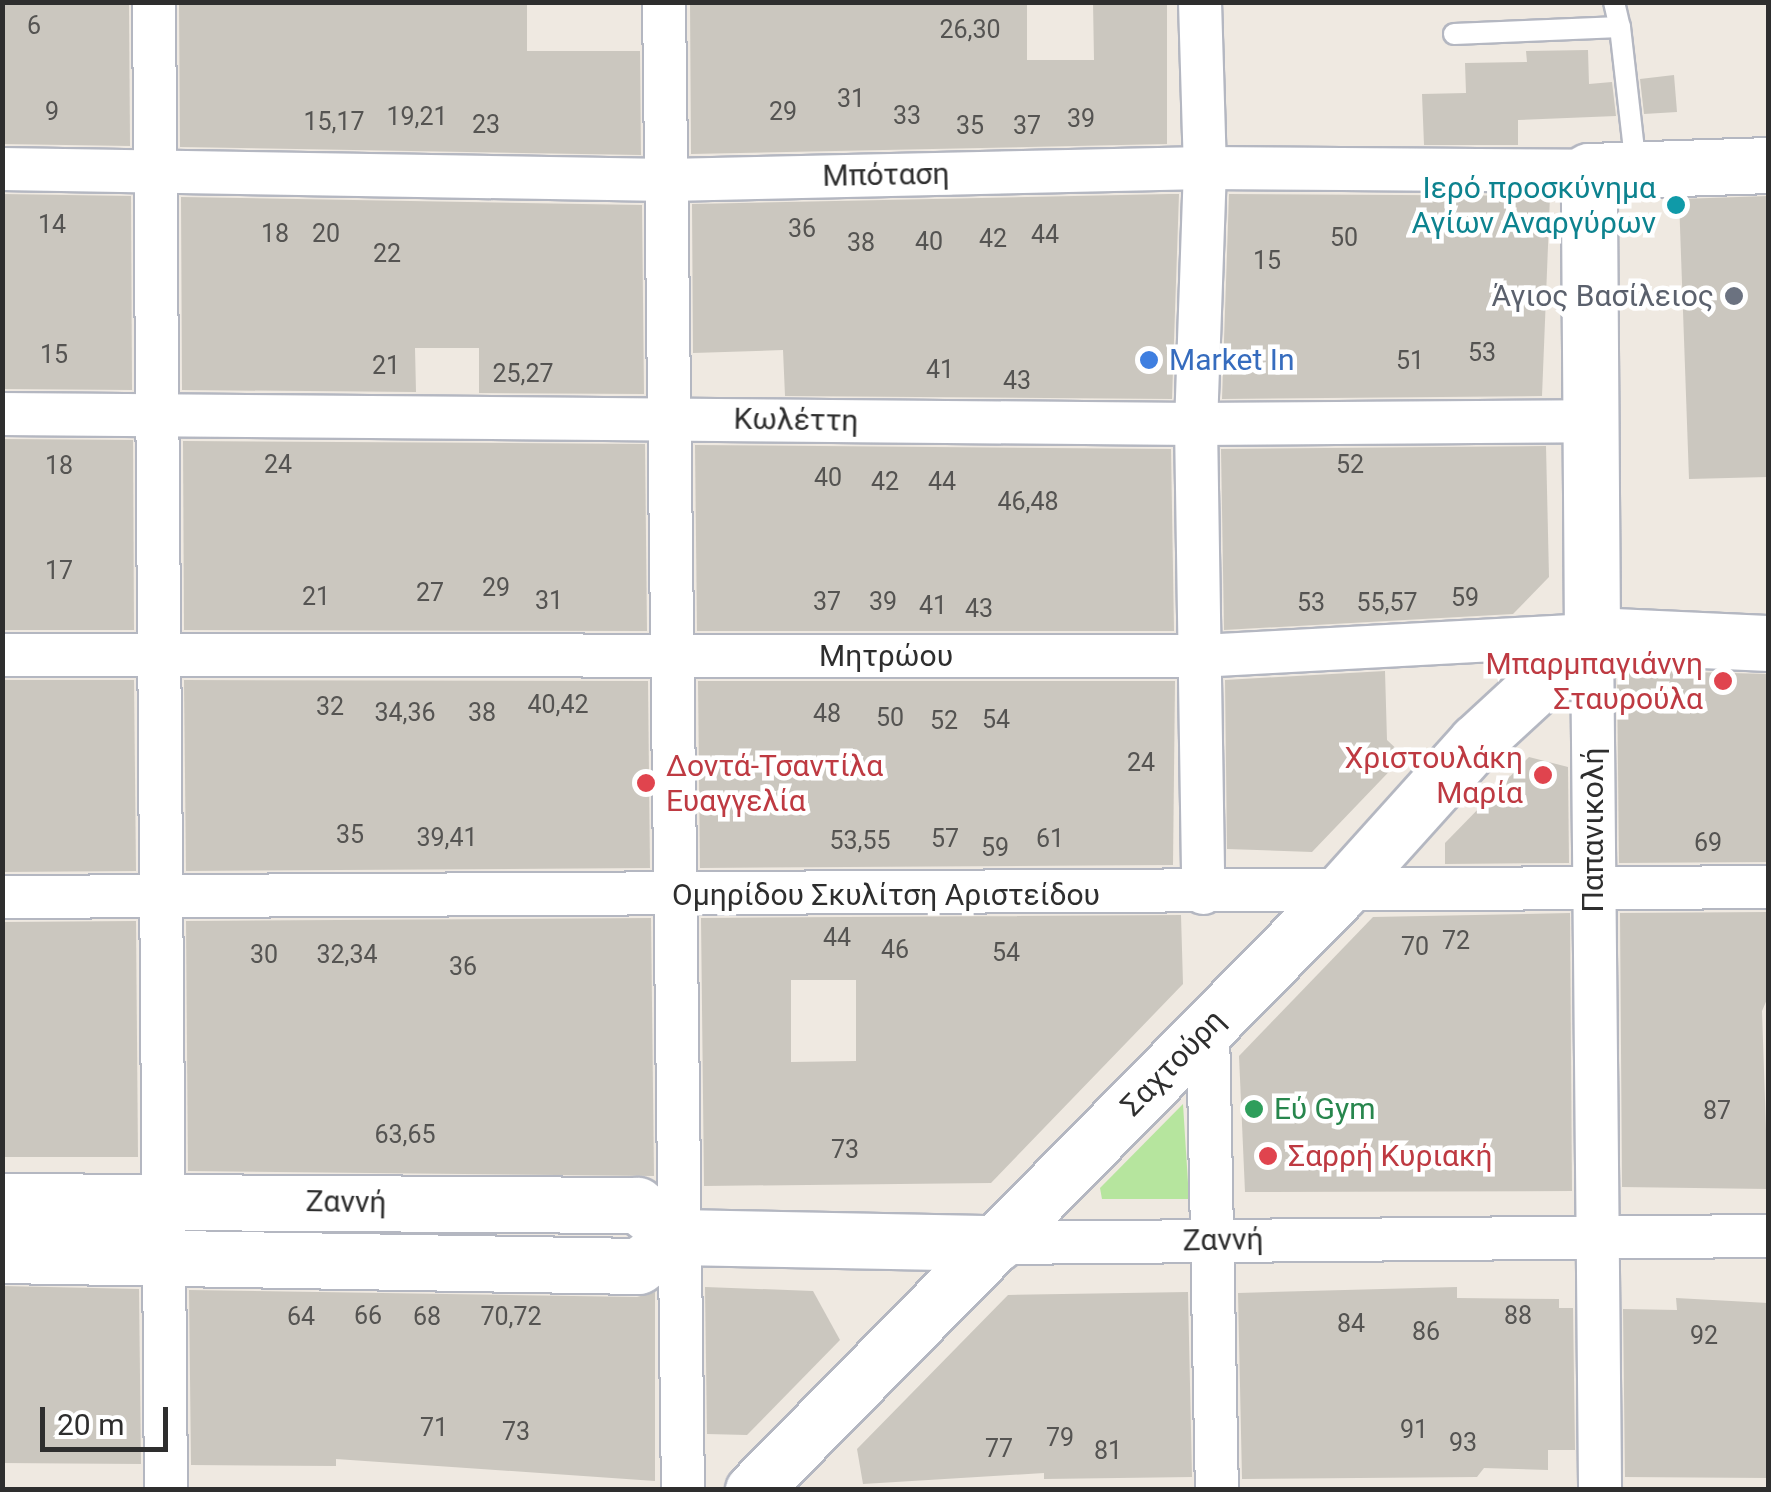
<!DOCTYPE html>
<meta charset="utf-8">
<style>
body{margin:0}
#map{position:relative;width:1771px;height:1492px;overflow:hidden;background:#efe9e1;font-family:Roboto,sans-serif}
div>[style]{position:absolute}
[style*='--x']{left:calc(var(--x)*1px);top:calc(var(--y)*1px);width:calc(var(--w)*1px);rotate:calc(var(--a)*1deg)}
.green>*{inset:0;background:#b6e59e}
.building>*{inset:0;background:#cbc7bf}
.roads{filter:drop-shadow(2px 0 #b4b7c1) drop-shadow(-2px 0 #b4b7c1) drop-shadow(0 2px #b4b7c1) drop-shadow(0 -2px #b4b7c1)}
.lane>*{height:20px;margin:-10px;padding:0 10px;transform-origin:10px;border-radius:10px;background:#fff}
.street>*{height:42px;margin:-21px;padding:0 21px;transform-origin:21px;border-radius:21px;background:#fff}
.secondary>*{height:55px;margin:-27.5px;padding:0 27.5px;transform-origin:27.5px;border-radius:27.5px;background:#fff}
.dots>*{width:28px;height:28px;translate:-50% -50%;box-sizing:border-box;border:5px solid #fff;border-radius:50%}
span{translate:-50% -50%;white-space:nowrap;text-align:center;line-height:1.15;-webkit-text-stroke:9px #fff;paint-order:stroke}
.number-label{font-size:25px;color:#555452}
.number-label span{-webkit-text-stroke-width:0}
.street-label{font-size:30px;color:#2e2e2e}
.culture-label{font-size:30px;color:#0d838f}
.right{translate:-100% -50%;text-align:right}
.worship-label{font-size:30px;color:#5b616d}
.shop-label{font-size:30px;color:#366cbe}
.left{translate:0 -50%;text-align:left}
.health-label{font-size:30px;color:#be3a42}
.leisure-label{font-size:30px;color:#27864d}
.frame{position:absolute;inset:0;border:5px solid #2e2e2e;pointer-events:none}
.scale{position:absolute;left:40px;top:1407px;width:128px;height:45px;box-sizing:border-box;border:5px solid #2e2e2e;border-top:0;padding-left:12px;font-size:30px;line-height:35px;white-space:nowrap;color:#2e2e2e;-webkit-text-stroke:8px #fff;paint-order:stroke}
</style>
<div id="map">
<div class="green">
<div style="clip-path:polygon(1183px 1104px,1189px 1199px,1102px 1199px,1100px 1188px)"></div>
</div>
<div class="building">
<div style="clip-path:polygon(2px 2px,129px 2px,130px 146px,2px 144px)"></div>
<div style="clip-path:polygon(179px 2px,527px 2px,527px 51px,640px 51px,641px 155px,180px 147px)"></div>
<div style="clip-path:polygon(690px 2px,1027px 2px,1027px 60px,1094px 60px,1093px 2px,1167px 2px,1167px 144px,691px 154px)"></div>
<div style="clip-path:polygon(1588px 50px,1589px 84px,1612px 82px,1616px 116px,1518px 120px,1518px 145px,1424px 145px,1422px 94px,1466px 93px,1465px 63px,1527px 62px,1526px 51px)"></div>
<div style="clip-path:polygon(1674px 75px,1677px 112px,1644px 114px,1640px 79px)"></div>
<div style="clip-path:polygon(2px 194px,131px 196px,132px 390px,2px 389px)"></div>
<div style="clip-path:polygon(1169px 194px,1179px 194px,1172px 399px,785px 396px,783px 350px,693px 353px,692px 204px)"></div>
<div style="clip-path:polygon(1229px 194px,1550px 196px,1542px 396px,1222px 399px)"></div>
<div style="clip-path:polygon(1768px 196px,1768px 477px,1689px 479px,1679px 199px)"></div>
<div style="clip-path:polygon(181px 197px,642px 205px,644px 394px,479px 393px,479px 348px,415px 348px,416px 392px,182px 390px)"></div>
<div style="clip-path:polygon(2px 439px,133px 440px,134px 630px,2px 630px)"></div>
<div style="clip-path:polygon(183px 441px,645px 444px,647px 631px,184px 630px)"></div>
<div style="clip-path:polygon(695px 445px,1171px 449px,1174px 631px,697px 631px)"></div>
<div style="clip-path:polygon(1546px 446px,1549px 577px,1513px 614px,1224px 630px,1221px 449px)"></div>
<div style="clip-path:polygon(1617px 670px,1768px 674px,1768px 862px,1619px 863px)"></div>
<div style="clip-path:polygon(1385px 671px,1387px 740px,1404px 756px,1312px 852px,1227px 849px,1225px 680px)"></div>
<div style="clip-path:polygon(2px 680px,134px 680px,136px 871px,2px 872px)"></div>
<div style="clip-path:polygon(184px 680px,648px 681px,650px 868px,186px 871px)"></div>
<div style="clip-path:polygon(698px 681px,1175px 681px,1173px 865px,700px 868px)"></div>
<div style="clip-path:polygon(1529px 757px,1568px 767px,1569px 863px,1445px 864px,1445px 843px)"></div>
<div style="clip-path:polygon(1768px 912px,1768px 997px,1762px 1011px,1768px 1189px,1622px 1187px,1620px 913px)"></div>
<div style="clip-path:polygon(1570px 913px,1572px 1191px,1245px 1192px,1239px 1056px,1373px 917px)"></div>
<div style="clip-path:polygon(evenodd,1181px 915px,1183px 984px,991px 1183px,704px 1186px,701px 918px,1181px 915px,791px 980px,856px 980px,856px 1061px,791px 1062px,791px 980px)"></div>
<div style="clip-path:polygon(651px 918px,654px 1176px,188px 1171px,186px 921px)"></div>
<div style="clip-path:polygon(136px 921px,138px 1157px,2px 1157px,2px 922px)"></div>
<div style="clip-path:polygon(2px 1286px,139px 1289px,141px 1464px,2px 1463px)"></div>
<div style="clip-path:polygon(705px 1287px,813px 1291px,840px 1340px,747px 1435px,707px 1434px)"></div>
<div style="clip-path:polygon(1457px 1287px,1457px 1298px,1559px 1299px,1559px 1308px,1573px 1308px,1575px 1450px,1548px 1450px,1548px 1470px,1484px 1468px,1477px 1477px,1242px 1479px,1238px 1293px)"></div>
<div style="clip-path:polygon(189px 1290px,637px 1297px,655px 1292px,655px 1481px,336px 1459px,336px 1466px,191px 1465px)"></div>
<div style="clip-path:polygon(1188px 1292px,1192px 1477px,1044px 1479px,1044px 1473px,863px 1484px,857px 1449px,1008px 1295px)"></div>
<div style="clip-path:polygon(1676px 1298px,1768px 1303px,1768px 1478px,1625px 1477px,1623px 1309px,1677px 1310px)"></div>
</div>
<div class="roads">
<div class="lane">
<div style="--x:1614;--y:2;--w:26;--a:77"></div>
<div style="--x:1454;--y:34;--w:166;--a:-2.4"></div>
<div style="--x:1620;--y:27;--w:142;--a:83.5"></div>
</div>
<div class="street">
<div style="--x:154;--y:2;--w:1488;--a:89.54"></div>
<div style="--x:664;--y:2;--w:1488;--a:89.27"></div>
<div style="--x:1200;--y:2;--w:166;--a:88.3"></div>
<div style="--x:1205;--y:168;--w:256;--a:92"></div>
<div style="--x:1196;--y:424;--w:469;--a:89.1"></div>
<div style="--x:2;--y:169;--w:666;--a:0.95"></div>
<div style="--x:668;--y:180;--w:537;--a:-1.28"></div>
<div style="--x:1205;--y:168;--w:384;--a:0.4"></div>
<div style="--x:2;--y:414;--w:1194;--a:0.48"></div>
<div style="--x:1196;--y:424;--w:394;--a:-0.4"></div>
<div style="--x:2;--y:655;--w:1198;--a:0.05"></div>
<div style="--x:1200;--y:656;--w:393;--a:-3.1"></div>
<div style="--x:1592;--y:635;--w:855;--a:89.46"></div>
<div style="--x:2;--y:897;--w:1766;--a:-0.32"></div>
<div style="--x:1208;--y:1027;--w:463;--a:88.9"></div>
<div style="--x:997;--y:1243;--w:771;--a:-0.52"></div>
</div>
<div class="secondary">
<div style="--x:1592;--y:635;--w:464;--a:-90.4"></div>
<div style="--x:1589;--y:171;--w:179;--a:-1.9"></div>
<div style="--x:1592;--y:635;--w:176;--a:2.6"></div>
<div style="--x:2;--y:1201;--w:635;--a:0.36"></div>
<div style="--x:637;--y:1205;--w:52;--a:38"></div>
<div style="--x:2;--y:1255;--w:636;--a:0.99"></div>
<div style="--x:638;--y:1266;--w:49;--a:-35.9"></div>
<div style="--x:678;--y:1237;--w:319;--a:1.1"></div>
<div style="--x:753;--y:1490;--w:839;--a:-45.48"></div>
<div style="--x:1341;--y:892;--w:202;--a:-48"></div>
<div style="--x:1476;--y:742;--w:158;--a:-42.7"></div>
</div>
</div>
<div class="dots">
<div style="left:1676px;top:205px;background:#0f9aa8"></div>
<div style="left:1734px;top:296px;background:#6b7280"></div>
<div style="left:1149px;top:360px;background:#3f7fe0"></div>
<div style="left:1723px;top:681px;background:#e0444e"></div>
<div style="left:1543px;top:775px;background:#e0444e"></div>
<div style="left:646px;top:783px;background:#e0444e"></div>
<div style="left:1254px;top:1109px;background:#2e9e5b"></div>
<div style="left:1268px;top:1156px;background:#e0444e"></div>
</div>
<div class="number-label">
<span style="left:34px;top:26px">6</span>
<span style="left:970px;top:30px">26,30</span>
<span style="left:851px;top:99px">31</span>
<span style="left:52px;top:112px">9</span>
<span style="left:783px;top:112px">29</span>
<span style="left:907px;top:116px">33</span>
<span style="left:417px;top:117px">19,21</span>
<span style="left:1081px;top:119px">39</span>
<span style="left:334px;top:122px">15,17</span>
<span style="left:486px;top:125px">23</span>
<span style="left:970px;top:126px">35</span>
<span style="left:1027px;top:126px">37</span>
<span style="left:52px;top:225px">14</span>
<span style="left:802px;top:229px">36</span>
<span style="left:275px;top:234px">18</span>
<span style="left:326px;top:234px">20</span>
<span style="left:1045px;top:235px">44</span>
<span style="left:1344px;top:238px">50</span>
<span style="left:993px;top:239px">42</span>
<span style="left:929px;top:242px">40</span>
<span style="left:861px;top:243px">38</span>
<span style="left:387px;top:254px">22</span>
<span style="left:1267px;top:261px">15</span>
<span style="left:1482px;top:353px">53</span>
<span style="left:54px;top:355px">15</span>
<span style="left:1410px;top:361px">51</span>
<span style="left:386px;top:366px">21</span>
<span style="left:940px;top:370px">41</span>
<span style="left:523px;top:374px">25,27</span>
<span style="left:1017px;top:381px">43</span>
<span style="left:278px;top:465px">24</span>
<span style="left:1350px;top:465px">52</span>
<span style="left:59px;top:466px">18</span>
<span style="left:828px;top:478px">40</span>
<span style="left:885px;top:482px">42</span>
<span style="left:942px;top:482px">44</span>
<span style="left:1028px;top:502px">46,48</span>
<span style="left:59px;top:571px">17</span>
<span style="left:496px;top:588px">29</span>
<span style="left:430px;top:593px">27</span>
<span style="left:316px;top:597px">21</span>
<span style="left:1465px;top:598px">59</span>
<span style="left:549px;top:601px">31</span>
<span style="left:827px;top:602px">37</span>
<span style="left:883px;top:602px">39</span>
<span style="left:1311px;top:603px">53</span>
<span style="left:1387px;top:603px">55,57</span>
<span style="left:933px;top:606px">41</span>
<span style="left:979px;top:609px">43</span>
<span style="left:558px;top:705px">40,42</span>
<span style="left:330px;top:707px">32</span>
<span style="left:405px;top:713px">34,36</span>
<span style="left:482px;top:713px">38</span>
<span style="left:827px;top:714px">48</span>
<span style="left:890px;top:718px">50</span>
<span style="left:996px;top:720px">54</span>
<span style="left:944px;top:721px">52</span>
<span style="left:1141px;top:763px">24</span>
<span style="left:350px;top:835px">35</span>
<span style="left:447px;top:838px">39,41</span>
<span style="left:945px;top:839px">57</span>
<span style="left:1050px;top:839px">61</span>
<span style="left:860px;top:841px">53,55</span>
<span style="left:1708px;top:843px">69</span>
<span style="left:995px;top:848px">59</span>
<span style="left:837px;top:938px">44</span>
<span style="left:1456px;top:941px">72</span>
<span style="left:1415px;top:947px">70</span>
<span style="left:895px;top:950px">46</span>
<span style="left:1006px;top:953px">54</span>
<span style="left:264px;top:955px">30</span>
<span style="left:347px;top:955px">32,34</span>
<span style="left:463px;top:967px">36</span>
<span style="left:1717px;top:1111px">87</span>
<span style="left:405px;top:1135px">63,65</span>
<span style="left:845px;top:1150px">73</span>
<span style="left:368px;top:1316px">66</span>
<span style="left:1518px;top:1316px">88</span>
<span style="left:301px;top:1317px">64</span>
<span style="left:427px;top:1317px">68</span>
<span style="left:511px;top:1317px">70,72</span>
<span style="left:1351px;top:1324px">84</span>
<span style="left:1426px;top:1332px">86</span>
<span style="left:1704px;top:1336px">92</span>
<span style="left:434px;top:1428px">71</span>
<span style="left:1414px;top:1430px">91</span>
<span style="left:516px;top:1432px">73</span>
<span style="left:1060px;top:1438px">79</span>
<span style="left:1463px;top:1443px">93</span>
<span style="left:999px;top:1449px">77</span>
<span style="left:1108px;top:1451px">81</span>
</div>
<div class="street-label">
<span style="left:886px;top:175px;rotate:-1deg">Μπόταση</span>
<span style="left:796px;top:420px;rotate:1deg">Κωλέττη</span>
<span style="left:886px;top:656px">Μητρώου</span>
<span style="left:1593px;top:830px;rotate:-90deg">Παπανικολή</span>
<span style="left:886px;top:895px">Ομηρίδου Σκυλίτση Αριστείδου</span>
<span style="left:1173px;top:1063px;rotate:-46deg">Σαχτούρη</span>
<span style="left:346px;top:1202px;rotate:1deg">Ζαννή</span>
<span style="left:1223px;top:1240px;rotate:-1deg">Ζαννή</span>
</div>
<div class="culture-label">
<span class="right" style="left:1656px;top:205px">Ιερό προσκύνημα<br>Αγίων Αναργύρων</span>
</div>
<div class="worship-label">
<span class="right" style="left:1714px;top:296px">Άγιος Βασίλειος</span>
</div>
<div class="shop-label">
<span class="left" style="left:1169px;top:360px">Market In</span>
</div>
<div class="health-label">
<span class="right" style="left:1703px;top:681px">Μπαρμπαγιάννη<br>Σταυρούλα</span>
<span class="right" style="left:1523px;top:775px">Χριστουλάκη<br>Μαρία</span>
<span class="left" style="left:666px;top:783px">Δοντά-Τσαντίλα<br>Ευαγγελία</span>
<span class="left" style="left:1288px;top:1156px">Σαρρή Κυριακή</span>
</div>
<div class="leisure-label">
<span class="left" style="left:1274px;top:1109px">Εύ Gym</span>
</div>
<div class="frame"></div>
<div class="scale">20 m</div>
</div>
